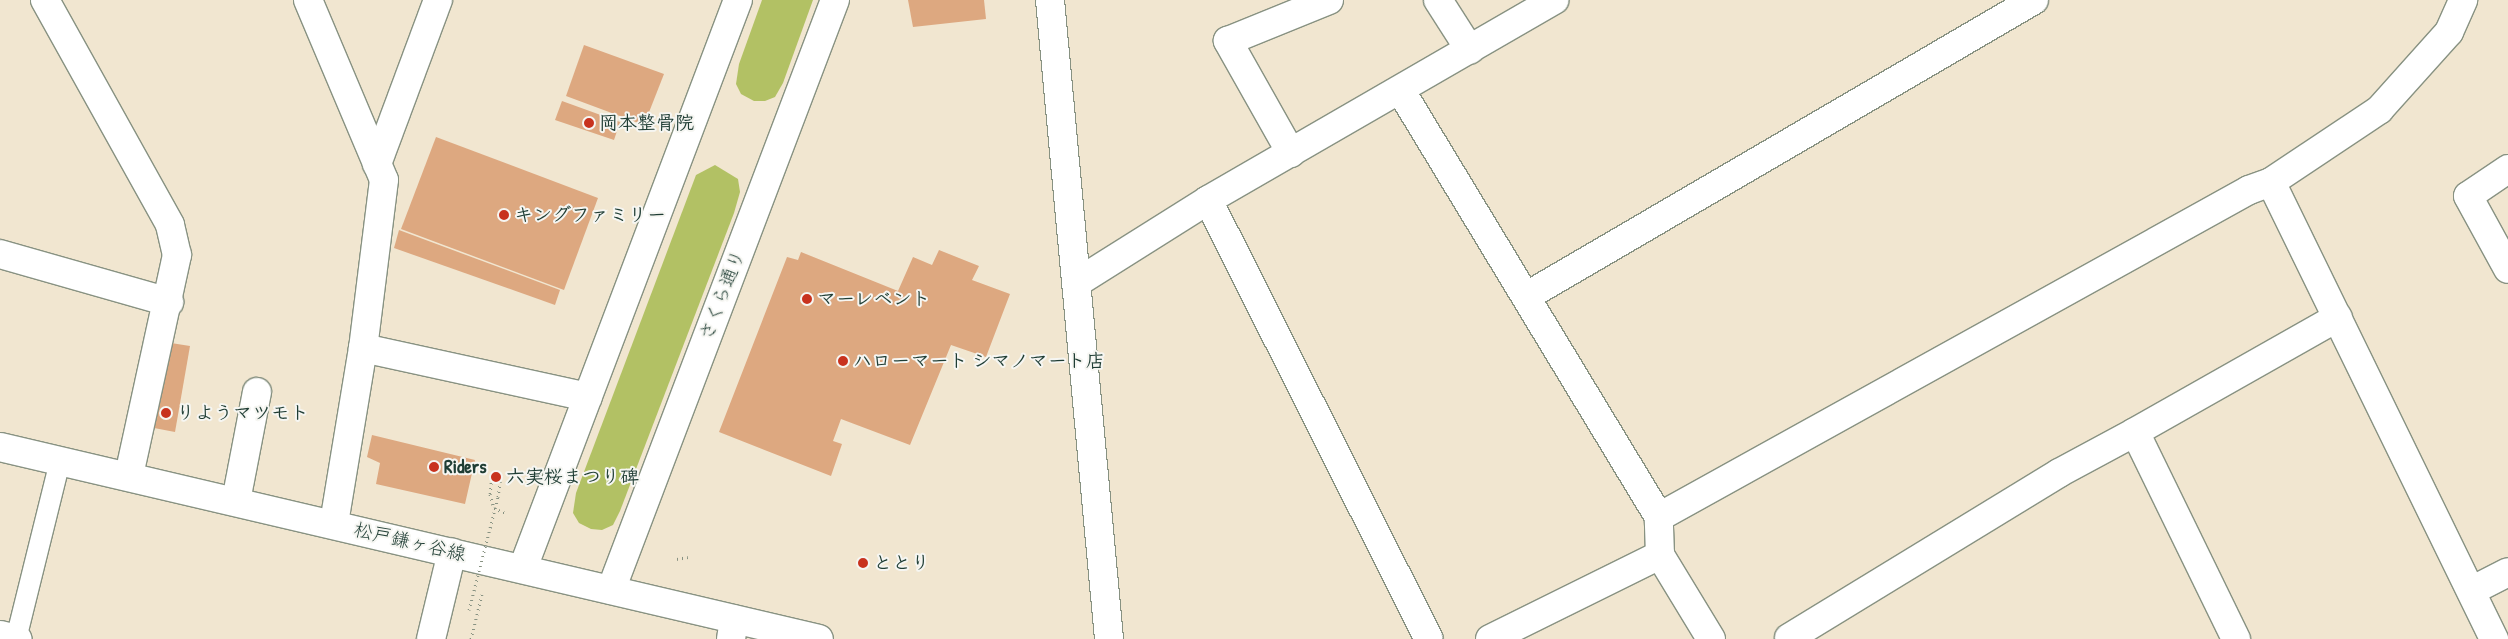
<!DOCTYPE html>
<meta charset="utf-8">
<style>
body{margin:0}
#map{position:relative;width:2508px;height:639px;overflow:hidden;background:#f1e6d0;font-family:"Patrick Hand","Klee One",sans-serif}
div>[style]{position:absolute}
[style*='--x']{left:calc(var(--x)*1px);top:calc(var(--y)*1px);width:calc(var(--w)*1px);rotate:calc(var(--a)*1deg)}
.green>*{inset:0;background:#b2c164}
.building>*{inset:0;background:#dda880}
.path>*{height:3px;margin-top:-1.5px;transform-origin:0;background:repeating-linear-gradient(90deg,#889282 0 1px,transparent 0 5px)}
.roads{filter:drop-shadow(1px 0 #889282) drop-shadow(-1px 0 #889282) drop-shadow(0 1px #889282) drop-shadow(0 -1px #889282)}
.lane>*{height:20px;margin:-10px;padding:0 10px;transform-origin:10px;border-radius:10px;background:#fff}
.street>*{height:28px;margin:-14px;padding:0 14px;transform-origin:14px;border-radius:14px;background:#fff}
.secondary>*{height:28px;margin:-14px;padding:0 14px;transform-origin:14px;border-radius:14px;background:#fff}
.path-bridge>*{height:3px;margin-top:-1.5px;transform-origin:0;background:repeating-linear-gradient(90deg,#889282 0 1px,transparent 0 5px)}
.dots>*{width:14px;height:14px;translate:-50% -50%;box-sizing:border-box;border:2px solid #f6f6f2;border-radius:50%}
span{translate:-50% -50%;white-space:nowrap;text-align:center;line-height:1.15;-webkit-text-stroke:4px #f6f6f2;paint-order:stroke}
.poi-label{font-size:19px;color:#1f3d34;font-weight:700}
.left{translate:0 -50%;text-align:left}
.street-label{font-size:19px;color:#1f3d34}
</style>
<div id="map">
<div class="green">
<div style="clip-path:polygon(762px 0,813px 0,783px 83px,775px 97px,765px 101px,754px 101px,741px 94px,736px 84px,739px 64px)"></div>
<div style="clip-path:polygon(715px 165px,738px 179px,740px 192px,734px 213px,620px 511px,613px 525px,602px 530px,591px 529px,579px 523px,573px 513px,576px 493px,696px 175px)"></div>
</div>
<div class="building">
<div style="clip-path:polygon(908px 0,984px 0,986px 19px,913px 27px)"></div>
<div style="clip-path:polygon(584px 45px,664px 74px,644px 125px,566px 96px)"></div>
<div style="clip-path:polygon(562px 101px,620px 122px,614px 140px,555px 120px)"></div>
<div style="clip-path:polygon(436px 137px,598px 198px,564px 290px,401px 229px)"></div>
<div style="clip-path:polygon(399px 230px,560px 290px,555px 305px,394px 248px)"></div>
<div style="clip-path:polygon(939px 250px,979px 266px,972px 280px,1010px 294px,986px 357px,951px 345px,910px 445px,841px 419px,833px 441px,842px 444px,831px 476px,719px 432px,787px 257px,798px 260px,801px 252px,898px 291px,913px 257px,932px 265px)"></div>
<div style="clip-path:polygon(171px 343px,190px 346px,175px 432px,154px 428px)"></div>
<div style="clip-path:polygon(372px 435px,475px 460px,465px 504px,376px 484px,380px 463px,367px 457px)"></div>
</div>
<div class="path">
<div style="--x:498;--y:497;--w:22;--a:-82"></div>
<div style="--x:501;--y:475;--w:9;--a:-167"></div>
<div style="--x:492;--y:473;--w:21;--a:95"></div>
<div style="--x:490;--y:494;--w:15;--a:74"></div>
<div style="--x:494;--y:508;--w:12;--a:24"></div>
<div style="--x:677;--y:559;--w:11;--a:-10"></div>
<div style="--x:471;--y:639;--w:46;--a:-76.3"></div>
</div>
<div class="roads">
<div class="lane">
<div style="--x:16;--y:639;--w:183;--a:-76.1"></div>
</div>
<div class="street">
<div style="--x:45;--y:0;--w:257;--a:60.9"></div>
<div style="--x:170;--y:225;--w:31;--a:77"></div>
<div style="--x:177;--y:255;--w:226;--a:102.3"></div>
<div style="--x:308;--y:0;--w:195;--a:67.1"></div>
<div style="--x:384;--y:180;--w:169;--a:97.1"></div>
<div style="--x:363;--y:348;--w:178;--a:99.4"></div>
<div style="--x:1050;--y:0;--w:642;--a:84.72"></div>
<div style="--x:1438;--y:0;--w:59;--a:57.4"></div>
<div style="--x:1401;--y:91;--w:498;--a:58.8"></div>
<div style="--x:1291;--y:153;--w:129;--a:-119.4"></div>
<div style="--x:1228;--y:41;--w:109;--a:-22.1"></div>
<div style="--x:377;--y:164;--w:175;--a:-69.6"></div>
<div style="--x:2508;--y:169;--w:48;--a:146"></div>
<div style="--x:2468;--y:196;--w:83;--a:61.3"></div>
<div style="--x:2271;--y:182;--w:509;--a:63.99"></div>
<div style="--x:1208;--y:200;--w:491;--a:63.3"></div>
<div style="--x:0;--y:254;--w:176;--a:15.9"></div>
<div style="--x:1078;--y:282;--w:154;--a:-32.2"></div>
<div style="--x:1208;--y:200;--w:400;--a:-30"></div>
<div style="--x:1527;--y:296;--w:587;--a:-30.28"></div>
<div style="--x:363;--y:348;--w:230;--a:12.3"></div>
<div style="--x:236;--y:501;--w:111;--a:-79.1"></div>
<div style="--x:1660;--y:555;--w:98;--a:58.7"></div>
<div style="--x:2473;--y:590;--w:39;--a:-27"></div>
<div style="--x:0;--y:635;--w:18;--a:13"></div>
<div style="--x:1789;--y:638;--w:316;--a:-31.4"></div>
<div style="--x:2059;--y:473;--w:86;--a:-28.3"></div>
<div style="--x:431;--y:639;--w:89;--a:-76.4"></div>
<div style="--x:731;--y:639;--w:20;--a:-81"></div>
<div style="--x:1490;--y:639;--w:190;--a:-26.3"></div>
<div style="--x:1660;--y:555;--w:38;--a:-92"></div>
<div style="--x:1659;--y:517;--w:675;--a:-29"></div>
<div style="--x:2249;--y:190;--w:23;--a:-20"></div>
<div style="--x:2271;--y:182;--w:130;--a:-33.7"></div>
<div style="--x:2379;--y:110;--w:105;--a:-48.1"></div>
<div style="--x:2449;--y:32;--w:35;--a:-66"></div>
<div style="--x:2236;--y:639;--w:230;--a:-116"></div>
<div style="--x:2135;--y:432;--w:233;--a:-29.5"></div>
</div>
<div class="secondary">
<div style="--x:0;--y:447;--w:841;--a:13.19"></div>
<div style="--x:523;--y:568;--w:607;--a:-69.27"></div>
<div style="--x:611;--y:590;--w:631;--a:-69.21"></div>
</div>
</div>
<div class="path-bridge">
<div style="--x:469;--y:610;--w:117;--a:-75.6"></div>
</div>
<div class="dots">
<div style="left:589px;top:123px;background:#c8321e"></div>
<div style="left:504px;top:215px;background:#c8321e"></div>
<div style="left:807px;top:299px;background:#c8321e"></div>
<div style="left:843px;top:361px;background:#c8321e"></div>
<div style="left:166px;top:413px;background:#c8321e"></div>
<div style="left:434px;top:467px;background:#c8321e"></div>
<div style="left:496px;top:477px;background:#c8321e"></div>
<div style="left:863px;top:563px;background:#c8321e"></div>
</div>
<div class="poi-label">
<span class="left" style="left:599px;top:123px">岡本整骨院</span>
<span class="left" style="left:514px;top:215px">キングファミリー</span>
<span class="left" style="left:817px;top:299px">マーレベント</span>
<span class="left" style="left:853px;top:361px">ハローマート シマノマート店</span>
<span class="left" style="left:176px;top:413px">りようマツモト</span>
<span class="left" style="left:444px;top:467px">Riders</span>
<span class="left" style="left:506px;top:477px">六実桜まつり碑</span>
<span class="left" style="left:873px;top:563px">ととり</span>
</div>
<div class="street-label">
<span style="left:722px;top:295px;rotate:-69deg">さくら通り</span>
<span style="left:410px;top:542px;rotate:13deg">松戸鎌ヶ谷線</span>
</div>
</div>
